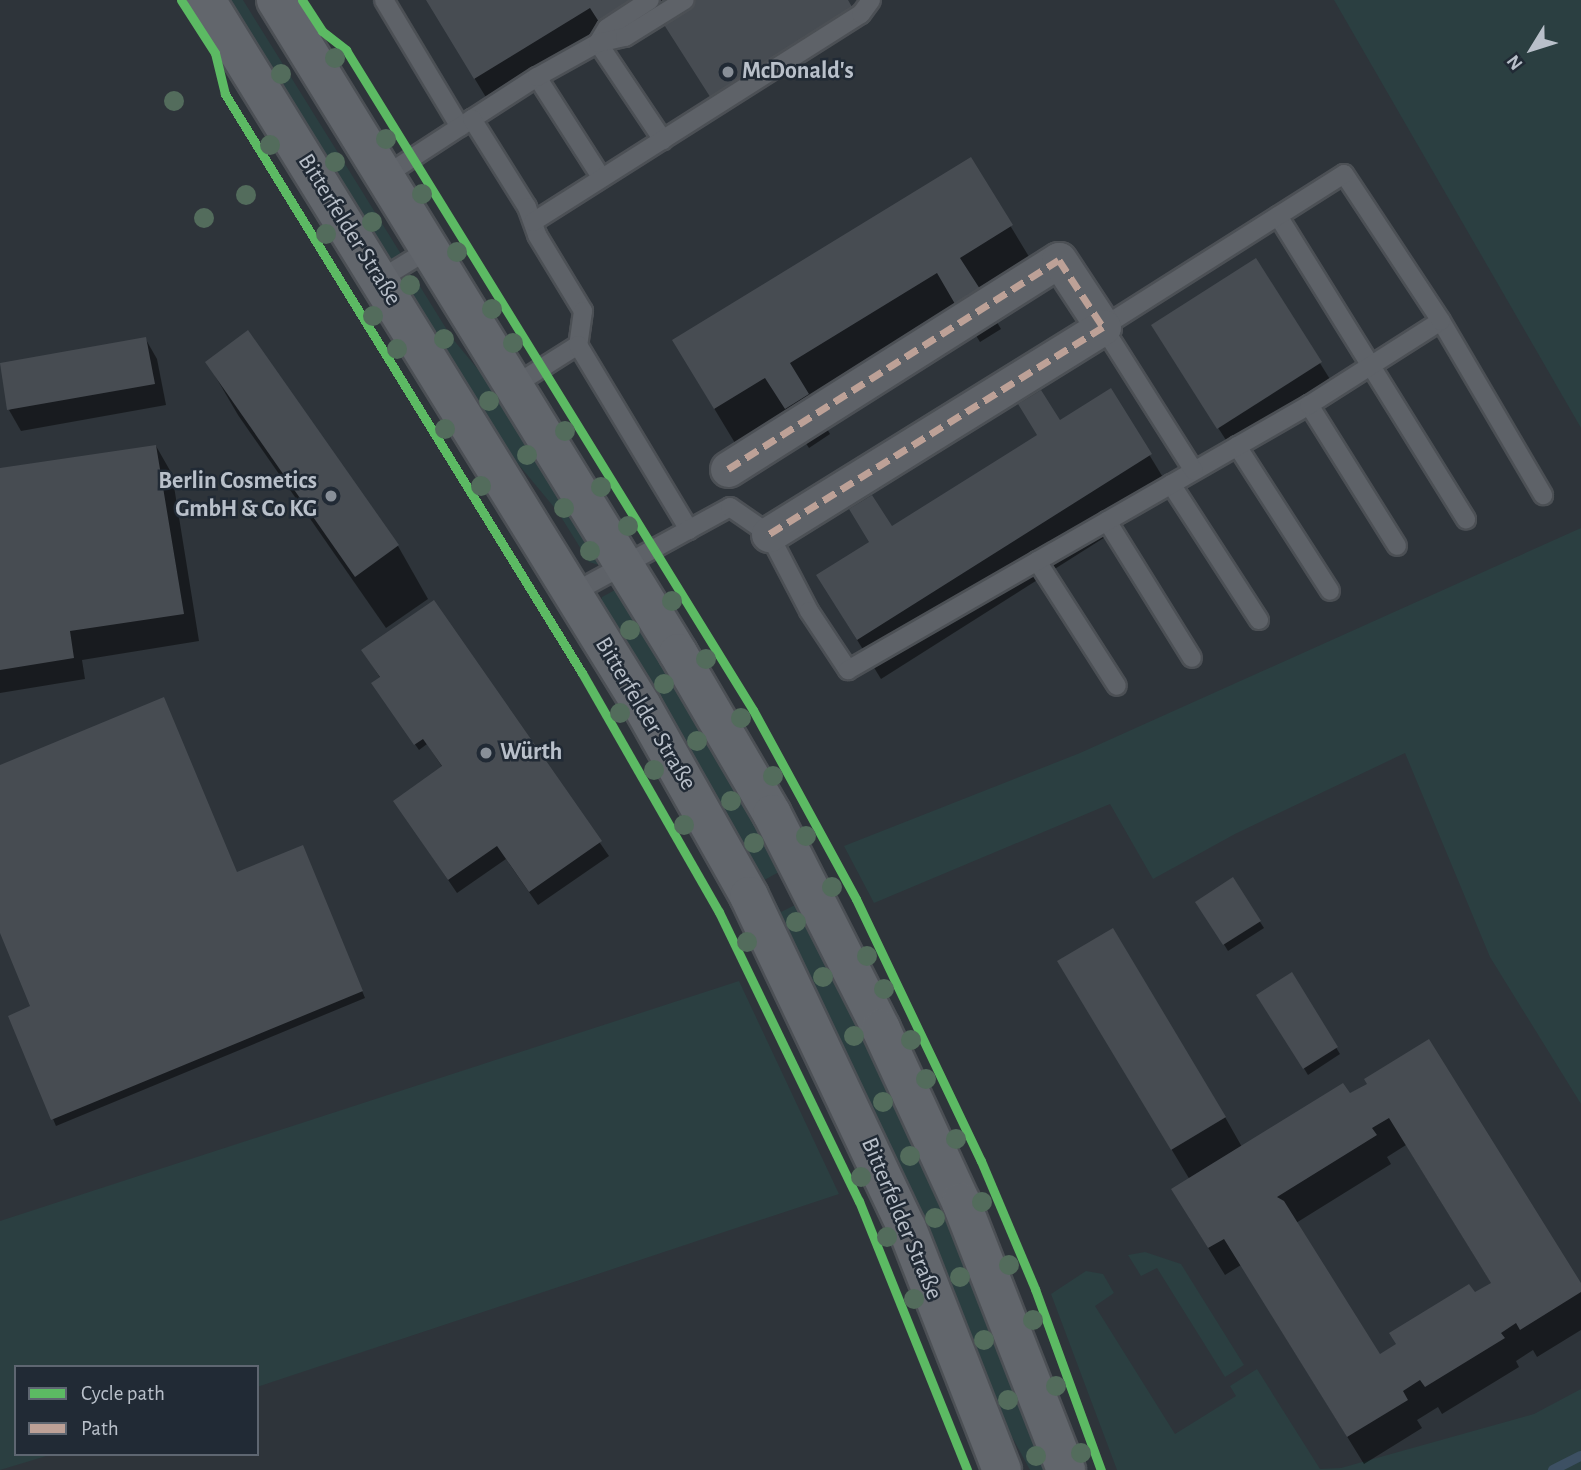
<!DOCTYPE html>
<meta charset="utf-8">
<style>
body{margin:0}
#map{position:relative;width:1581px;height:1470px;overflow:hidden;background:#2e343a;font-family:"Alegreya Sans",sans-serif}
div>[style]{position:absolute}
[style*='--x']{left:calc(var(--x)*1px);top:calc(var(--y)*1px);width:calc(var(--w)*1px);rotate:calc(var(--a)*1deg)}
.green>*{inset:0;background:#2b3f41}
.shadow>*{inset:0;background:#0007}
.stream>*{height:10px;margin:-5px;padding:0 5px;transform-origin:5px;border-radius:5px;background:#3d5063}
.building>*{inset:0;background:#474c52}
.roads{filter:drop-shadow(2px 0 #4c5055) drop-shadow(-2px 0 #4c5055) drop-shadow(0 2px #4c5055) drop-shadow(0 -2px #4c5055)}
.lane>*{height:18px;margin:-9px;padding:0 9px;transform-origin:9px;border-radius:9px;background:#5e6268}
.street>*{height:35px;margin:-17.5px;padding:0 17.5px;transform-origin:17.5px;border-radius:17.5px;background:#5e6268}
.secondary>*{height:38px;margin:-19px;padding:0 19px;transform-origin:19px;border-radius:19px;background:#62666c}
.quiet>*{height:7px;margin-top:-3.5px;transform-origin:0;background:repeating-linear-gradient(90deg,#bda197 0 14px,transparent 0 21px)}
.cycleway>*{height:9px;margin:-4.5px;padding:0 4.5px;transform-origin:4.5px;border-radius:4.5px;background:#5cba63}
.trees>*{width:20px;height:20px;margin:-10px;border-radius:50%;background:#536c5c}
.dots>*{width:19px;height:19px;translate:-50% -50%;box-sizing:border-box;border:4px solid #212a35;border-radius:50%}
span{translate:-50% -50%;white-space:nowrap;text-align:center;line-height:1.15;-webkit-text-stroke:5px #212a35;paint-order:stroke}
.poi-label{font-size:24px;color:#b9c0ca;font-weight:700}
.left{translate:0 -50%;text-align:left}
.right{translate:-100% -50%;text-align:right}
.street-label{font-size:24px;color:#b9c0ca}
.legend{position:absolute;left:14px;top:1365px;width:245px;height:91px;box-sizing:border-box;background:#212a35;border:2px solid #5e6671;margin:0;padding:9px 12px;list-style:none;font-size:21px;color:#b9c0ca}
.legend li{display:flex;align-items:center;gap:14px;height:35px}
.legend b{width:35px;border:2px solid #5e6671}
.north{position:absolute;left:1497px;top:14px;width:70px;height:70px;-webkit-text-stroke:5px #212a35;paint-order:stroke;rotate:232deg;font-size:19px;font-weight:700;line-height:28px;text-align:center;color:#b9c0ca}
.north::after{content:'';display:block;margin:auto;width:24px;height:32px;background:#b9c0ca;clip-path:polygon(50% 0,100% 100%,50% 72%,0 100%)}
</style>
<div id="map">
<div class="green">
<div style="clip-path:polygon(224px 0,243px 0,401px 254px,387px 262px)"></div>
<div style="clip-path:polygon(1334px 0,1581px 0,1581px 428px)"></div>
<div style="clip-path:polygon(409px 277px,416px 280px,452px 338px,496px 391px,599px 565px,589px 562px,558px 512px,490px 430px,402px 287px)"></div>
<div style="clip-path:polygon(1581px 528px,1581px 1104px,1490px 957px,1405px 753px,1235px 834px,1153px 879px,1110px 804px,874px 903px,844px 846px,1080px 753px)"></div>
<div style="clip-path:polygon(615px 590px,624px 594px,793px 887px,788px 890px,779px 872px,759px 883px,600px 606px,602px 597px)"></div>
<div style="clip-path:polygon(771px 893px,781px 912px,801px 902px,934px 1182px,1048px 1470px,1030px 1470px,998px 1411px,766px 896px)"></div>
<div style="clip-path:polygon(739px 981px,839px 1194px,257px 1387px,257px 1367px,16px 1367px,16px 1454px,53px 1454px,0 1470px,0 1221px)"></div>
<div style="clip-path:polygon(1145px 1252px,1181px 1264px,1244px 1365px,1225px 1377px,1157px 1268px,1141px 1276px,1128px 1255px)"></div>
<div style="clip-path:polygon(1086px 1271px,1103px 1274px,1114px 1293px,1095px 1306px,1175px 1434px,1236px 1396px,1230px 1386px,1257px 1369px,1320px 1469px,1341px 1468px,1534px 1414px,1581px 1389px,1581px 1470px,1117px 1470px,1051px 1294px)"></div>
</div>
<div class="shadow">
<div style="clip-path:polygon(427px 0,679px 0,612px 41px,603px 28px,487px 99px)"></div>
<div style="clip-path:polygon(696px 0,846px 0,854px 14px,831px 29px)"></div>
<div style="clip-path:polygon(970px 159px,1034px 265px,982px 297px,1001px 329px,980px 342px,961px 311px,812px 403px,830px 434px,809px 448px,789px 417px,738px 448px,697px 380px)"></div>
<div style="clip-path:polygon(1256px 261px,1333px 384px,1231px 448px,1166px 346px)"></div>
<div style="clip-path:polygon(248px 333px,398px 546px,428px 599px,386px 628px,238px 415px,207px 362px)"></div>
<div style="clip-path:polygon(145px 338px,157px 359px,166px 405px,21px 431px,9px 410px)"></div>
<div style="clip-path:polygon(1110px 390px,1173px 494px,881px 679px,818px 576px)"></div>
<div style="clip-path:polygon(156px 446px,172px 474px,199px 641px,82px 660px,85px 679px,0 693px,0 470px)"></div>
<div style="clip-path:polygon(433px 602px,609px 856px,538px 905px,506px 859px,457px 893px,395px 802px,443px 768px,427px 744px,419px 750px,377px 690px,381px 679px,363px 651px)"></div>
<div style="clip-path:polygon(0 767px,237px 874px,306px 854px,365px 998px,56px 1126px,10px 1017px,33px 1007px,0 928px)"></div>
<div style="clip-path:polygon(1233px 880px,1264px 928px,1228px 951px,1198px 902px)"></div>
<div style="clip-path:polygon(1292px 975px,1340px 1054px,1308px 1075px,1259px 995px)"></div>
<div style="clip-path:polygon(evenodd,1082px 1001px,1225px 1117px,1242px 1147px,1369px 1084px,1581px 1286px,1581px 1330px,1537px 1357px,1533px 1350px,1516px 1361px,1519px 1367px,1442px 1414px,1438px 1407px,1417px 1420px,1422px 1428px,1364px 1464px,1241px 1265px,1225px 1275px,1189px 1217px,1190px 1180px,1082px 1001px,1406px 1145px,1492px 1284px,1379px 1357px,1296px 1223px,1391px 1164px,1387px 1157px,1406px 1145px)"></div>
</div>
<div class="stream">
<div style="--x:1553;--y:1470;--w:31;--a:-27"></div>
</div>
<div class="building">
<div style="clip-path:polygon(426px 0,634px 0,599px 22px,590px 8px,474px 79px)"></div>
<div style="clip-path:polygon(693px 0,848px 0,852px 7px,828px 22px,832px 28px,714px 103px,661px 20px)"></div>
<div style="clip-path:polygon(971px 157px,1013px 225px,960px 258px,980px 289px,955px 304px,937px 273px,790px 363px,809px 394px,785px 409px,765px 378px,714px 409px,672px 340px)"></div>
<div style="clip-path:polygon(1256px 258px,1322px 362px,1217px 429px,1151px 325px)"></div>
<div style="clip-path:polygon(248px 330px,399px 545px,355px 577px,205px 362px)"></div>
<div style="clip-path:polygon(146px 337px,155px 384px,7px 410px,0 363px)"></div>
<div style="clip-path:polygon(1111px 388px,1152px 454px,857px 640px,816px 575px,869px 542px,849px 509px,872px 495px,892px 526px,1037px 435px,1018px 404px,1041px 390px,1060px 420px)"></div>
<div style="clip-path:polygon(156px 445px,184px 614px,70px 631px,74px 658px,0 670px,0 468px)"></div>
<div style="clip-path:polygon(434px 600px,602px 841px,529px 892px,497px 846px,448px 880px,393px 801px,442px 766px,423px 739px,414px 745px,371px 683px,380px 677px,361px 650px)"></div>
<div style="clip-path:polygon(164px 697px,237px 872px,303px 845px,363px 991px,51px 1120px,8px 1016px,30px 1006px,0 933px,0 765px)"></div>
<div style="clip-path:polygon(1233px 877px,1261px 921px,1223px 945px,1195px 902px)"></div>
<div style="clip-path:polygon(1113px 928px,1226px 1117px,1171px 1150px,1057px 961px)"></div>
<div style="clip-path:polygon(1292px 972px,1338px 1047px,1303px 1069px,1256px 995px)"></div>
<div style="clip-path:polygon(evenodd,1429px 1039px,1581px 1283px,1581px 1292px,1520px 1330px,1516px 1323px,1501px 1333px,1505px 1338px,1425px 1387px,1420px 1380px,1403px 1391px,1408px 1400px,1347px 1437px,1224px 1239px,1208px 1248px,1171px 1189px,1343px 1083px,1350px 1093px,1367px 1084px,1364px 1079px,1429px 1039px,1389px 1118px,1491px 1283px,1475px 1292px,1469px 1284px,1389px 1333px,1396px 1344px,1380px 1354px,1284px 1201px,1277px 1197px,1377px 1135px,1372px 1128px,1389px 1118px)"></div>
</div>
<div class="roads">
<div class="lane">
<div style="--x:384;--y:0;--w:148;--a:59.1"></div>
<div style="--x:598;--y:43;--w:117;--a:56.2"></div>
<div style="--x:598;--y:43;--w:17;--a:-59"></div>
<div style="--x:607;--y:28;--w:51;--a:-33.1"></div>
<div style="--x:537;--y:77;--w:119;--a:57.4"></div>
<div style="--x:472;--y:119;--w:77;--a:-32.9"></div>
<div style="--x:537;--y:77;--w:70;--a:-29.1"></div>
<div style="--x:598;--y:43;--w:28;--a:-13"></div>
<div style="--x:625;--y:37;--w:70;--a:-31.7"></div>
<div style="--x:386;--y:175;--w:103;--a:-33.1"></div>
<div style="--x:472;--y:119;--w:104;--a:58"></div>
<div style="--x:527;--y:207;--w:30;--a:70"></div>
<div style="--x:537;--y:235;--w:89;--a:58.8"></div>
<div style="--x:583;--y:311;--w:34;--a:98"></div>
<div style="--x:578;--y:345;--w:75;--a:147.6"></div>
<div style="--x:1278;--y:216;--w:357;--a:58.2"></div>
<div style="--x:533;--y:222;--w:388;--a:-32.4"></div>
<div style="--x:861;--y:14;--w:17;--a:-54"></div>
<div style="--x:379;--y:280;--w:61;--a:-31.6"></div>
<div style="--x:1441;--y:321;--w:202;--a:59.6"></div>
<div style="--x:578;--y:345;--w:216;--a:59"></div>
<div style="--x:1309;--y:405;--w:166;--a:58"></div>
<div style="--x:1237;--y:446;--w:172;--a:57.3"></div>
<div style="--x:1171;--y:484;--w:162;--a:57.1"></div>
<div style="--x:1107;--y:521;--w:161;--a:58.2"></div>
<div style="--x:1037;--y:561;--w:148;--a:57.4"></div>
<div style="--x:573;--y:593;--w:179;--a:-28.7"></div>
<div style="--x:730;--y:507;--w:47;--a:34.7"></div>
<div style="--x:769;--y:534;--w:87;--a:62.5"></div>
<div style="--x:809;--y:611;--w:71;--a:56.5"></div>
<div style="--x:848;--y:670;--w:532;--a:-29.89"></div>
<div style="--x:1309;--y:405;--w:156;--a:-32.5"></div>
<div style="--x:1441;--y:321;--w:176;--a:-123.4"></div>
<div style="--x:1344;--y:174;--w:285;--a:147.6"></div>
<div style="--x:1103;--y:327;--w:170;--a:57.7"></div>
</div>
<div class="street">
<div style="--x:728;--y:469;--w:391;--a:-32.3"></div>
<div style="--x:1059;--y:260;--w:80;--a:56.7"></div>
<div style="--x:1103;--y:327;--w:393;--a:148.2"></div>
</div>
<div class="secondary">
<div style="--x:206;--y:0;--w:830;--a:58.3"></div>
<div style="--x:642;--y:706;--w:218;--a:60.6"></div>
<div style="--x:749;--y:896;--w:368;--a:64.6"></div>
<div style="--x:907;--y:1228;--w:260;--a:68.6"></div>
<div style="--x:276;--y:0;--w:767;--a:58.38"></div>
<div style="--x:678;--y:653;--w:186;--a:59.7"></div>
<div style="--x:772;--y:814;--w:241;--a:63.1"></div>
<div style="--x:881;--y:1029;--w:191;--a:65.2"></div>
<div style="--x:961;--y:1202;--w:288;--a:68.6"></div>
</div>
</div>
<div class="quiet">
<div style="--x:728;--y:469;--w:391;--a:-32.3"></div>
<div style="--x:1059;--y:260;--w:80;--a:56.7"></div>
<div style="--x:1103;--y:327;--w:393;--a:148.2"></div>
</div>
<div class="cycleway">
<div style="--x:181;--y:0;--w:63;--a:57.3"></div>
<div style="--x:215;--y:53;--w:42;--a:76.3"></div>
<div style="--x:225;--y:94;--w:680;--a:58.34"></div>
<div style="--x:582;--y:673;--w:275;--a:60.2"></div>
<div style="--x:719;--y:912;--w:321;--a:64.2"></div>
<div style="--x:859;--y:1201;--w:290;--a:68.1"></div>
<div style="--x:302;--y:0;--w:37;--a:57"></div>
<div style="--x:322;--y:31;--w:31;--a:38"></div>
<div style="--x:346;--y:50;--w:775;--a:58.34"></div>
<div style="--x:753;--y:710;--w:215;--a:61.4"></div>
<div style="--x:856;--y:899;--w:290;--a:64.5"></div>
<div style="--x:981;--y:1161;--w:139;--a:67.1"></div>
<div style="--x:1035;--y:1289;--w:193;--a:70"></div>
</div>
<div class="trees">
<div style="left:335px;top:58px"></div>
<div style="left:281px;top:74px"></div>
<div style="left:174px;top:101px"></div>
<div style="left:386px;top:139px"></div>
<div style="left:270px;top:145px"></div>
<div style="left:335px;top:162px"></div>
<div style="left:422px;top:194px"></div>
<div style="left:246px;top:195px"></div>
<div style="left:204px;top:218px"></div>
<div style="left:372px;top:222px"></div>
<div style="left:326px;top:234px"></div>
<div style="left:457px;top:252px"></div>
<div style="left:410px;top:285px"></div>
<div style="left:492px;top:309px"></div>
<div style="left:373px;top:316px"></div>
<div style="left:444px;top:339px"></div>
<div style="left:513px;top:343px"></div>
<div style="left:397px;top:349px"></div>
<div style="left:489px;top:401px"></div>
<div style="left:445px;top:429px"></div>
<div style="left:565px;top:431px"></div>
<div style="left:527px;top:455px"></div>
<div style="left:481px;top:486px"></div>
<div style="left:601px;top:487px"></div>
<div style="left:564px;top:508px"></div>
<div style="left:628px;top:526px"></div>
<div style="left:590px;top:551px"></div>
<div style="left:672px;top:601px"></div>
<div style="left:630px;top:630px"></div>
<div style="left:706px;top:659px"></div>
<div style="left:664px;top:684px"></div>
<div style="left:620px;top:713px"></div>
<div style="left:741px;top:718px"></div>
<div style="left:697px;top:741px"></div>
<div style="left:654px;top:770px"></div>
<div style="left:773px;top:776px"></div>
<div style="left:731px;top:801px"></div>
<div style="left:684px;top:825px"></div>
<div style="left:806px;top:836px"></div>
<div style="left:754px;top:843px"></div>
<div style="left:832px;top:887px"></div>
<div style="left:796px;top:922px"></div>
<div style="left:747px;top:942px"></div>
<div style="left:867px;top:956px"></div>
<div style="left:823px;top:977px"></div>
<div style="left:884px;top:989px"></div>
<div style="left:854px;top:1036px"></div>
<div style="left:911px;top:1040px"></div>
<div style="left:926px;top:1079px"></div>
<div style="left:883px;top:1102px"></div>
<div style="left:956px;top:1139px"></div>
<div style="left:910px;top:1156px"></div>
<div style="left:861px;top:1177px"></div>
<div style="left:982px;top:1202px"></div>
<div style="left:935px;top:1218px"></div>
<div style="left:887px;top:1237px"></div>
<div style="left:1009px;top:1265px"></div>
<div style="left:960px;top:1277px"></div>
<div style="left:914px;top:1299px"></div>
<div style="left:1033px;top:1320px"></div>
<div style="left:984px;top:1340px"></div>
<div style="left:1056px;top:1386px"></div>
<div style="left:1008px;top:1400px"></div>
<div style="left:1081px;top:1453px"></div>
<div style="left:1036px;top:1456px"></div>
</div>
<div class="dots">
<div style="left:728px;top:72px;background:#888f98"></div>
<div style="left:331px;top:496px;background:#888f98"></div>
<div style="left:486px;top:753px;background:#888f98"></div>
</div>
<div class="poi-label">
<span class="left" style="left:742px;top:72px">McDonald's</span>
<span class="right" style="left:317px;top:496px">Berlin Cosmetics<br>GmbH &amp; Co KG</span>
<span class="left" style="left:500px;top:753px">Würth</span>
</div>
<div class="street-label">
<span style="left:349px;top:230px;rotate:58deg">Bitterfelder Straße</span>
<span style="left:645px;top:714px;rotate:59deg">Bitterfelder Straße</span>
<span style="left:901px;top:1219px;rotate:67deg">Bitterfelder Straße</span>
</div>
<ul class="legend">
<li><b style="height:9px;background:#5cba63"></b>Cycle path</li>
<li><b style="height:9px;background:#bda197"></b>Path</li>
</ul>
<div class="north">N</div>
</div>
